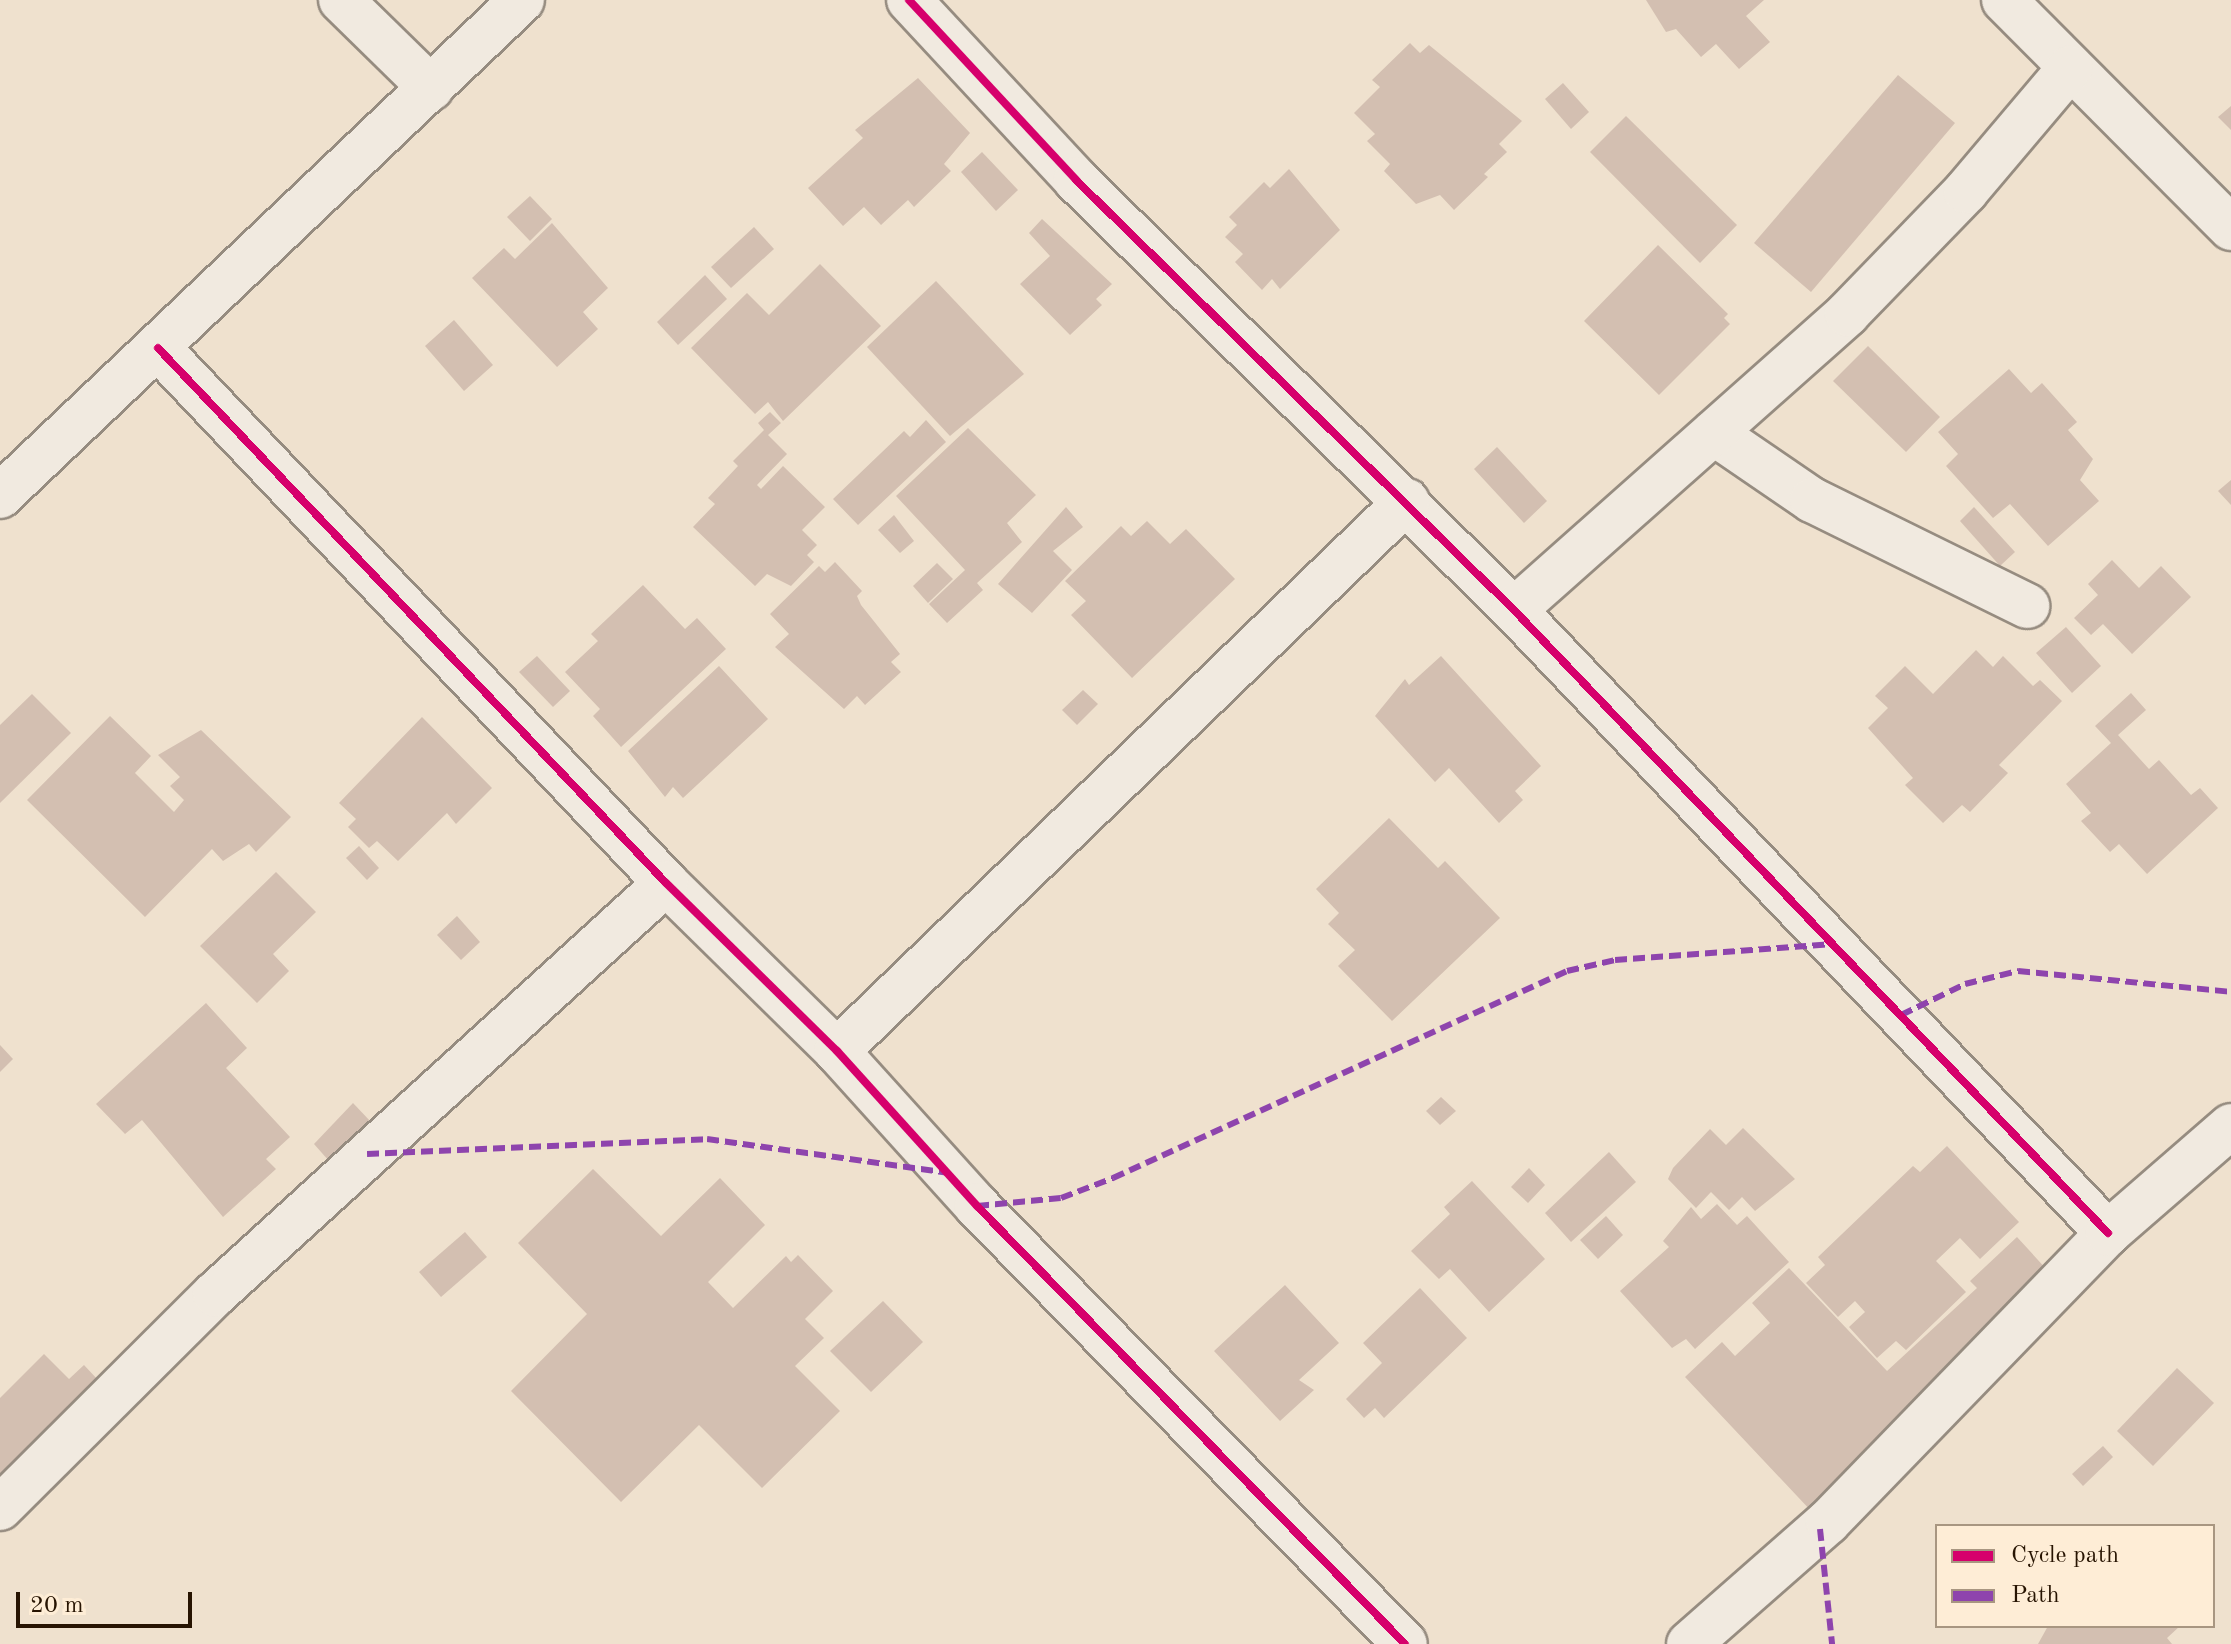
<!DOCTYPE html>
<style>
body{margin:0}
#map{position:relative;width:2231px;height:1644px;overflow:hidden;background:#efe1ce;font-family:"Old Standard TT",serif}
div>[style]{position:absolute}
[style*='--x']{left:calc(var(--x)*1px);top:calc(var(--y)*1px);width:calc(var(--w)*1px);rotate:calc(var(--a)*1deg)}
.building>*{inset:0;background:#d3bfb1}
.roads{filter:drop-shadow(2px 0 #968c80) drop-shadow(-2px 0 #968c80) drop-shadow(0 2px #968c80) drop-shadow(0 -2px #968c80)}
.street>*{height:44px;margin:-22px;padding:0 22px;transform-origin:22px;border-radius:22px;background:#f1eae0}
.quiet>*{height:6px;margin-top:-3px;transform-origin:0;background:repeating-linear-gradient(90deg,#8e44ad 0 12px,transparent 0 18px)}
.cycleway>*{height:8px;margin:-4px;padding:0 4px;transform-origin:4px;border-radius:4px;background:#d6006c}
span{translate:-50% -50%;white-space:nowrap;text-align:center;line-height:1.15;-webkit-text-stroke:8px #feedd6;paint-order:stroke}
.legend{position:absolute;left:1935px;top:1524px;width:280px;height:104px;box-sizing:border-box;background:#feedd6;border:2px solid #a89681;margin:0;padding:10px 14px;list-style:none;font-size:24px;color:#271402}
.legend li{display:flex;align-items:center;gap:16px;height:40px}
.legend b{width:40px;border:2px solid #a89681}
.scale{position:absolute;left:16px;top:1592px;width:176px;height:36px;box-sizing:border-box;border:4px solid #271402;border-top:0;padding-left:10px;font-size:24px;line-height:28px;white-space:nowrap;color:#271402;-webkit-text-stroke:6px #feedd6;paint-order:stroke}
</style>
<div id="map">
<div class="building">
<div style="clip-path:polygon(1646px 0,1764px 0,1746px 16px,1770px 42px,1739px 69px,1716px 44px,1701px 57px,1676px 29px,1666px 32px)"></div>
<div style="clip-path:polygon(1410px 43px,1420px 53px,1429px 45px,1522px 121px,1499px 144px,1507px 152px,1484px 174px,1488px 177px,1454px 210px,1440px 195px,1416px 204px,1384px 171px,1390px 164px,1367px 141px,1375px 134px,1354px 113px,1380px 87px,1372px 80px)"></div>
<div style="clip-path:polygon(1898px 75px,1955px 123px,1811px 292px,1754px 243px)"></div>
<div style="clip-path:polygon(918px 78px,970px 133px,944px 164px,951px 171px,914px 207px,908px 200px,881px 225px,864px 207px,843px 226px,808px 188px,863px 138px,855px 130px)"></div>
<div style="clip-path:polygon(1563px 83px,1589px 112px,1571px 129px,1545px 99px)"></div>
<div style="clip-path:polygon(2231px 106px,2231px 130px,2218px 117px)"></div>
<div style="clip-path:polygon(1626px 116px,1737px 225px,1700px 263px,1590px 152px)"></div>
<div style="clip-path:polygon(982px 152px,1018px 190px,996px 211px,961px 172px)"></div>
<div style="clip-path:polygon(1289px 169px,1340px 230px,1280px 289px,1272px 279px,1262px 290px,1235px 262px,1243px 254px,1225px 237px,1237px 225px,1229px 217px,1264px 182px,1270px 188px)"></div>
<div style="clip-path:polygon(530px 196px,552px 219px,530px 241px,507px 217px)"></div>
<div style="clip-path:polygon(1042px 219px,1112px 284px,1096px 299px,1102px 305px,1070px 335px,1020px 284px,1050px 256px,1029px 233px)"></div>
<div style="clip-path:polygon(552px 223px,608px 288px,583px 312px,598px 329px,557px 367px,472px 278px,504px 248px,515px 259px)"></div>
<div style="clip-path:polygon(754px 227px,774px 249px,731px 288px,711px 267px)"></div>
<div style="clip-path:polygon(1658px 245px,1728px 314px,1724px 318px,1730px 324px,1659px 395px,1584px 321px)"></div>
<div style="clip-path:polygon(820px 264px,881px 326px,783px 421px,768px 402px,755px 414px,691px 348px,747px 293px,769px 315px)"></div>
<div style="clip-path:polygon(705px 275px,727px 299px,678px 345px,657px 322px)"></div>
<div style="clip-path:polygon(936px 281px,1024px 374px,950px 436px,867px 347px)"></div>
<div style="clip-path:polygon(454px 320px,493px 365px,464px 391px,425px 346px)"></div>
<div style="clip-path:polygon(1868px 346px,1940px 417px,1906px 452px,1833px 381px)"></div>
<div style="clip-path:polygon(2009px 369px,2031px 393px,2042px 383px,2077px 422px,2068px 430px,2093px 459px,2080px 480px,2099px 501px,2048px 546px,2010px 504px,1993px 518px,1946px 466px,1958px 454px,1938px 432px)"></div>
<div style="clip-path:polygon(770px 412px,781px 423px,768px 435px,787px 454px,757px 485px,761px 489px,783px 466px,825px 507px,802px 530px,817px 545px,807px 555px,814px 562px,791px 586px,767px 574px,755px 586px,693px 527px,715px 504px,708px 498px,738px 466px,733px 461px,764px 430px,758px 423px)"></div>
<div style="clip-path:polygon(926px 420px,946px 442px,858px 525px,833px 499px,904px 431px,910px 437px)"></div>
<div style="clip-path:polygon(968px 428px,1036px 495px,1007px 523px,1022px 542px,977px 583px,983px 590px,947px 623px,929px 604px,965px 570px,896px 496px)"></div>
<div style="clip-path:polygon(1497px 447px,1547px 501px,1524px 523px,1474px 469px)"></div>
<div style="clip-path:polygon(2231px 480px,2231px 505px,2218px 491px)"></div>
<div style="clip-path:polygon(1066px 507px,1083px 527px,1053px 551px,1072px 570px,1032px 613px,998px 584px)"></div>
<div style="clip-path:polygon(1974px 507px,2015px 552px,2000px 566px,1960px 521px)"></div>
<div style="clip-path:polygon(894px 515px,914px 541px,900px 553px,878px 530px)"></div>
<div style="clip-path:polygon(1147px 521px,1170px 544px,1186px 529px,1235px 579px,1132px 678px,1071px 615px,1086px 601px,1065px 581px,1121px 526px,1131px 536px)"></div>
<div style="clip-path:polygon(2112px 560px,2139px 588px,2161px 566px,2191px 597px,2132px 654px,2103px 624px,2091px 635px,2074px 618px,2098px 595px,2088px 584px)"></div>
<div style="clip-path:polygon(835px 562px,862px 591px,857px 596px,861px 605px,900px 654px,891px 662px,901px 672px,865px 705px,857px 696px,844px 709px,775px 647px,789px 634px,770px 614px,819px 566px,825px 572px)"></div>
<div style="clip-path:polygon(937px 563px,953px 579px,928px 603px,913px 586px)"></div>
<div style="clip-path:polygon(643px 585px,685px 629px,697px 618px,726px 649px,621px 747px,593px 716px,600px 709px,565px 672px,598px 641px,591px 634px)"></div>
<div style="clip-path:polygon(2066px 627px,2101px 666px,2072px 693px,2036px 653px)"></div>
<div style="clip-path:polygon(1976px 650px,1993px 667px,2003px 656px,2033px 686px,2040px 680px,2062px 701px,1999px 765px,2008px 773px,1970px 812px,1962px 805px,1943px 823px,1905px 785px,1913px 778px,1868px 728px,1888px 708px,1875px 696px,1905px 666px,1933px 694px)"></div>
<div style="clip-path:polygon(537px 656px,570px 691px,553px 707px,519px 672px)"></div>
<div style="clip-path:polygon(1441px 656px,1541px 766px,1515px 791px,1523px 800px,1499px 823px,1449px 768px,1435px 782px,1375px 716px,1405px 679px,1409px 685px)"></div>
<div style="clip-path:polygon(719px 666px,768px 719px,683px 798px,673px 787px,665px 797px,628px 751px)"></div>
<div style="clip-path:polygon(1083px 690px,1098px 704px,1077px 725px,1062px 710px)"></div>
<div style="clip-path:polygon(2131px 693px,2146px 710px,2118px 735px,2149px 769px,2159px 760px,2191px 795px,2200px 788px,2218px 808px,2147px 874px,2119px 844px,2110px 852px,2081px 821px,2091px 813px,2066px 784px,2111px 743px,2095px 726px)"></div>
<div style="clip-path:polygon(32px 694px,71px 733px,0 803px,0 725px)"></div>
<div style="clip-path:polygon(110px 716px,151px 756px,135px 773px,174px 812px,184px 800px,170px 786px,180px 777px,158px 755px,201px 730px,291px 817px,256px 852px,249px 844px,223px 861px,212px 849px,145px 917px,27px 800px)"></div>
<div style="clip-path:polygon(422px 717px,492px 788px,456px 824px,447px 813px,398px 861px,377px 841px,369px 848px,348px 827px,356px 819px,339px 803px)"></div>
<div style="clip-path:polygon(1389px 818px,1438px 868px,1445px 861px,1500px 918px,1392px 1021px,1338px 966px,1355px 950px,1328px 924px,1339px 913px,1316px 889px)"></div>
<div style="clip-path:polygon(359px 846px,379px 868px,367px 880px,346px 858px)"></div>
<div style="clip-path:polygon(276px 872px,316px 912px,273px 954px,289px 971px,257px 1003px,200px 946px)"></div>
<div style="clip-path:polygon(457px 916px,480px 942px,461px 960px,437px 935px)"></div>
<div style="clip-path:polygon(206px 1003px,247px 1048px,226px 1068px,290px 1137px,266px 1159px,276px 1169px,223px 1217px,142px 1120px,125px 1134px,96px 1104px)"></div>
<div style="clip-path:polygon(0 1045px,13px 1059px,0 1072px)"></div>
<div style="clip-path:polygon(1441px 1097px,1456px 1111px,1440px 1125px,1426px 1111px)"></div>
<div style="clip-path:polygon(353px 1103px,371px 1122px,329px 1161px,314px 1144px)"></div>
<div style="clip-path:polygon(1743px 1128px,1795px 1179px,1755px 1211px,1742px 1197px,1729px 1210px,1711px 1192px,1696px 1208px,1668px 1179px,1673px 1168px,1710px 1129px,1726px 1145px)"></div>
<div style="clip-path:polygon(1947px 1146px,2019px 1222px,1980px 1259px,1960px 1238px,1936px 1261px,1966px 1292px,1906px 1350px,1896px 1341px,1877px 1358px,1849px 1327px,1865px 1312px,1855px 1301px,1838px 1317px,1806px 1283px,1825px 1265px,1818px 1257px,1913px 1166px,1920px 1172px)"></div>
<div style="clip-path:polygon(1609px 1152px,1636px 1182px,1571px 1242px,1545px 1213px)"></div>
<div style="clip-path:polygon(1529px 1168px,1545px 1185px,1528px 1203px,1511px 1187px)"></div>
<div style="clip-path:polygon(593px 1169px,661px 1236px,720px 1178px,765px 1225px,708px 1282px,733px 1308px,786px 1256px,791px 1262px,798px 1255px,833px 1291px,805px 1319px,824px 1338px,795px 1366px,840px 1411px,762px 1488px,699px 1425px,621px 1502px,511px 1391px,587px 1314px,518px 1243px)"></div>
<div style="clip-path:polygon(1472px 1181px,1545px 1259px,1489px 1312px,1450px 1269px,1439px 1279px,1411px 1251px,1450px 1214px,1444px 1207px)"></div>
<div style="clip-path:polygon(1717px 1204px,1737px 1225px,1747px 1216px,1789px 1262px,1695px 1349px,1686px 1339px,1672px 1348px,1620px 1291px,1669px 1247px,1663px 1241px,1691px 1207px,1701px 1219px)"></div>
<div style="clip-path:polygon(1606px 1216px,1623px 1235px,1598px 1259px,1580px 1240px)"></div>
<div style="clip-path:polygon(465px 1232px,487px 1257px,441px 1297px,419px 1272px)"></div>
<div style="clip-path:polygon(2017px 1237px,2059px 1283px,1813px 1513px,1685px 1377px,1722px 1342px,1735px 1356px,1770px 1323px,1752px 1303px,1789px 1268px,1887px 1371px,1977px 1288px,1970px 1281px)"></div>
<div style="clip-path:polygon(1285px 1285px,1339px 1343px,1299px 1380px,1314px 1390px,1280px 1421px,1214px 1351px)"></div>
<div style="clip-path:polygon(1420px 1288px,1467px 1338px,1384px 1418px,1375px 1408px,1364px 1418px,1346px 1399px,1382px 1363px,1363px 1343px)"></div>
<div style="clip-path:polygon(883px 1301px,923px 1342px,871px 1392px,830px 1351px)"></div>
<div style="clip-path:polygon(44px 1354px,69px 1379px,84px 1365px,98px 1380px,0 1477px,0 1398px)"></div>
<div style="clip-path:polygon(2177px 1368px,2214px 1403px,2153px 1466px,2117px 1431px)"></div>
<div style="clip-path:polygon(2103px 1446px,2113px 1457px,2083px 1486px,2072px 1474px)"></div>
<div style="clip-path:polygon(2048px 1626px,2180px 1626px,2167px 1638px,2172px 1644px,2038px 1644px)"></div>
</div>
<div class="roads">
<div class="street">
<div style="--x:341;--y:0;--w:126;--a:44.4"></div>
<div style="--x:909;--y:0;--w:246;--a:47.1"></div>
<div style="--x:1076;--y:180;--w:614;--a:44.47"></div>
<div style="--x:1514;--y:610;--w:861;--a:46.37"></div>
<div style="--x:2004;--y:0;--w:322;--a:45.1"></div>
<div style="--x:158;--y:348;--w:738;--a:46.48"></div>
<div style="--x:666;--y:883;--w:240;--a:44.5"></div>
<div style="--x:837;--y:1051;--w:209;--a:47.9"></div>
<div style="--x:977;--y:1206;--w:612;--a:45.66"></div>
<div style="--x:1714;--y:433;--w:119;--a:34.4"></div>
<div style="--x:1812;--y:500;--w:240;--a:26.2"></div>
<div style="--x:0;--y:496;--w:720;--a:-43.54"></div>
<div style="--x:1514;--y:610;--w:446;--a:-41.6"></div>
<div style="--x:1847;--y:314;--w:171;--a:-45.9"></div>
<div style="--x:1966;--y:191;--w:161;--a:-49.8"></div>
<div style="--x:837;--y:1051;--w:792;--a:-43.98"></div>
<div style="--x:0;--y:1508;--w:303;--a:-44.9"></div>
<div style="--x:215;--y:1294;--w:610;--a:-42.34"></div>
<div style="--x:1689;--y:1644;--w:185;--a:-41.3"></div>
<div style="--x:1828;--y:1522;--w:402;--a:-45.9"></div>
<div style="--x:2108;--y:1233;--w:163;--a:-41"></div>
</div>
</div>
<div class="quiet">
<div style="--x:1901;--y:1015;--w:71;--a:-25.8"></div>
<div style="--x:1965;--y:984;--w:55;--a:-13.8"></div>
<div style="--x:2018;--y:971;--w:214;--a:5.6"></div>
<div style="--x:367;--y:1154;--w:340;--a:-2.5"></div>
<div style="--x:707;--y:1139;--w:243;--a:8"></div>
<div style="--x:977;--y:1206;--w:84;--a:-5.4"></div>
<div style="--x:1061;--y:1198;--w:56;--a:-21"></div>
<div style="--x:1113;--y:1178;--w:499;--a:-24.5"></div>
<div style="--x:1567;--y:971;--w:49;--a:-12.9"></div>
<div style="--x:1615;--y:960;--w:219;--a:-4.2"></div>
<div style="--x:1820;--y:1529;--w:116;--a:84"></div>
</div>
<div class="cycleway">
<div style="--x:909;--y:0;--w:246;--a:47.1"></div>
<div style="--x:1076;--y:180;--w:614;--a:44.47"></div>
<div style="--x:1514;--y:610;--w:861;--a:46.37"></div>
<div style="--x:158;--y:348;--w:738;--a:46.48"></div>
<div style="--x:666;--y:883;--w:240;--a:44.5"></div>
<div style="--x:837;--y:1051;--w:209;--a:47.9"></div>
<div style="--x:977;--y:1206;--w:612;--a:45.66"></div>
</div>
<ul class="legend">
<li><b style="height:10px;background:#d6006c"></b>Cycle path</li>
<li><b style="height:10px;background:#8e44ad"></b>Path</li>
</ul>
<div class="scale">20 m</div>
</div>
